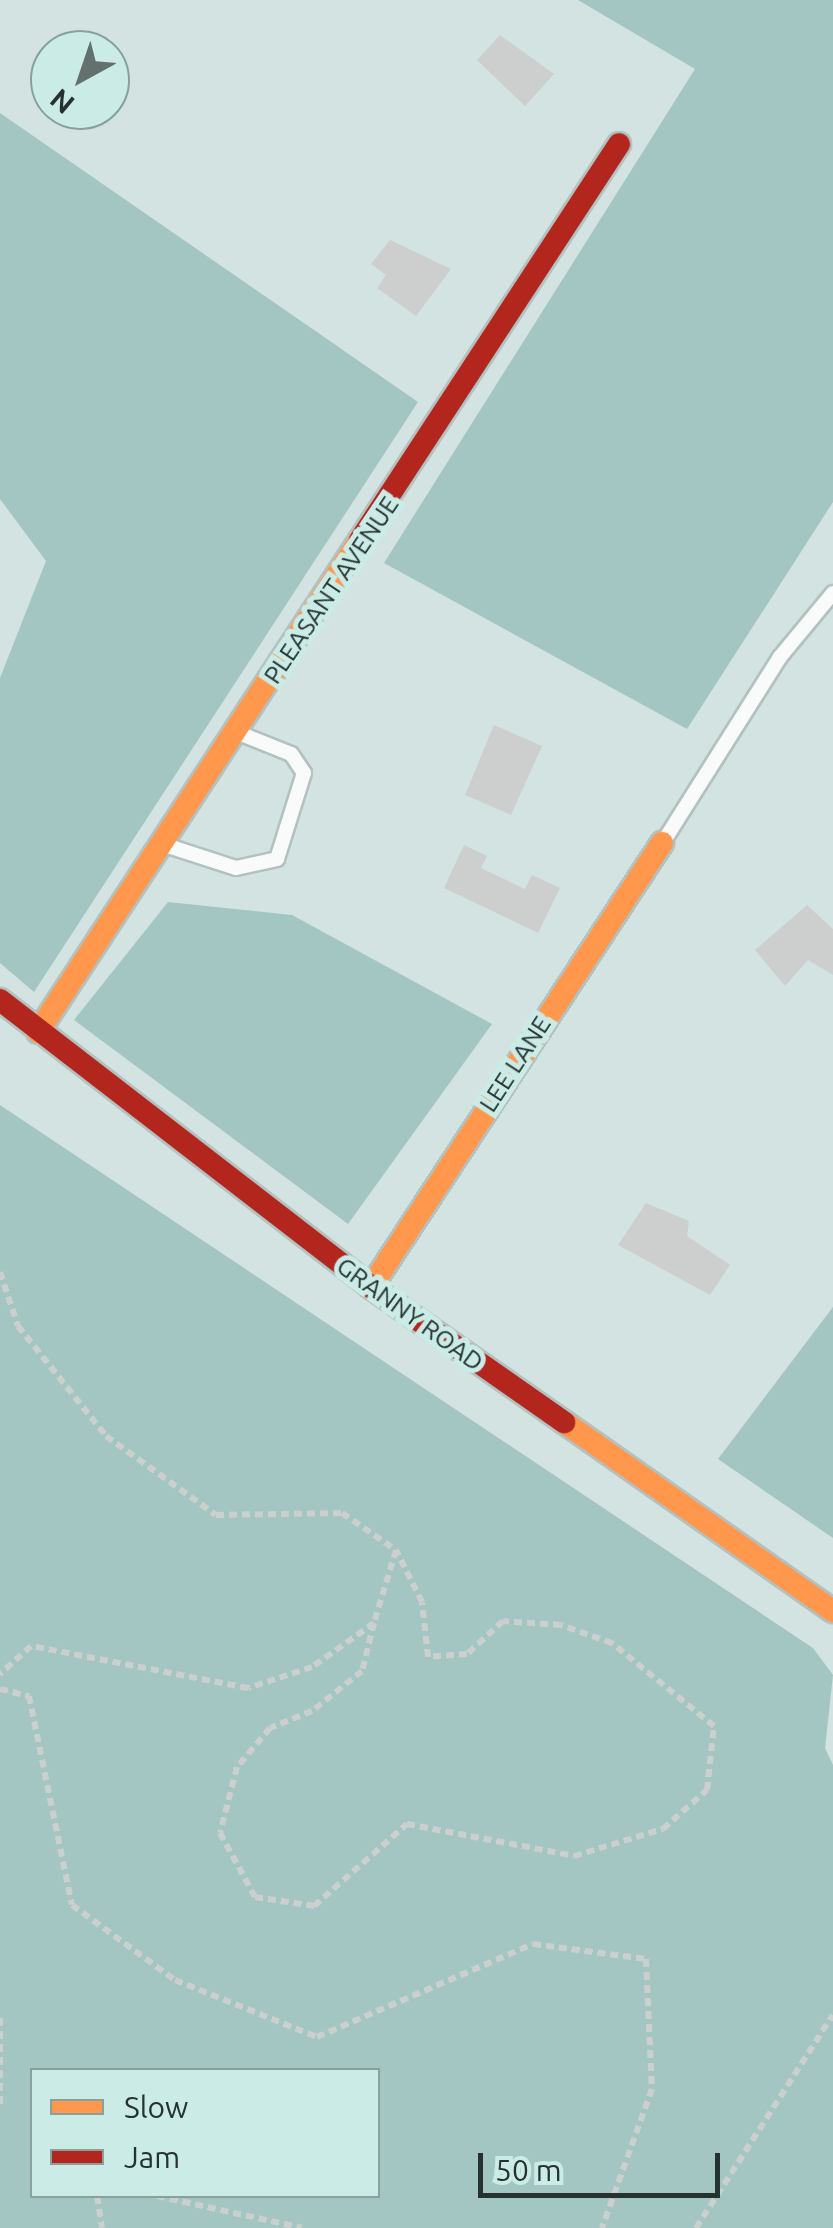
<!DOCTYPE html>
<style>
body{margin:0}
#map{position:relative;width:833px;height:2228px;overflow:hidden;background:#d2e3e1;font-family:Ubuntu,sans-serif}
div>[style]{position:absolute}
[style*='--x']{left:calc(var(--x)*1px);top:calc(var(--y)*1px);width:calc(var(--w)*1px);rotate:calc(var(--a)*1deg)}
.forest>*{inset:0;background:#a3c6c2}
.building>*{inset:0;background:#cdcfcf}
.path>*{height:6px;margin-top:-3px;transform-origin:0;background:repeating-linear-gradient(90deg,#cbd0cf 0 8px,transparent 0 13px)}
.roads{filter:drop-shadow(2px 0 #b3c1bf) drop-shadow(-2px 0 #b3c1bf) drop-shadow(0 2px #b3c1bf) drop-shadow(0 -2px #b3c1bf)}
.lane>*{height:14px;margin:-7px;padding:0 7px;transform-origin:7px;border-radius:7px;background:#f8fbfa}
.slow>*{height:22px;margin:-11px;padding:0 11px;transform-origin:11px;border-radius:11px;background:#ff974d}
.jam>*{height:22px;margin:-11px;padding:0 11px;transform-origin:11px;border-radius:11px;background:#b3261e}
span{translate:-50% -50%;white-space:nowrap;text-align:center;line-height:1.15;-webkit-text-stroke:10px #caebe6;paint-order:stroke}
.street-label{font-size:25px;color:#253230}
.legend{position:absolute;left:30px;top:2068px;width:350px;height:130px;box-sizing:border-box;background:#caebe6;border:2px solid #88a19d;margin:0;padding:12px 18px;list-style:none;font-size:30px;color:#253230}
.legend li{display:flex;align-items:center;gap:20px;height:50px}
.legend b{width:50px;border:2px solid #88a19d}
.north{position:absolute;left:30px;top:30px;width:100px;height:100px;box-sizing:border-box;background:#caebe6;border:2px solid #88a19d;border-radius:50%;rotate:220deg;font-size:28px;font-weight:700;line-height:40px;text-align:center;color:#253230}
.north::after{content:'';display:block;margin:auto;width:35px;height:45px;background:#62706e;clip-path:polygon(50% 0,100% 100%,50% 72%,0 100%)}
.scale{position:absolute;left:478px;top:2153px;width:242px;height:45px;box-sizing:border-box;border:5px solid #253230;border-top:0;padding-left:12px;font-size:30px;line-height:35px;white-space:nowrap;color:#253230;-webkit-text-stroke:8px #caebe6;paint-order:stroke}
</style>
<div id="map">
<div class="forest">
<div style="clip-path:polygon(578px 0,833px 0,833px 502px,687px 729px,384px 563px,695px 69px)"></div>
<div style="clip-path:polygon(0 113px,418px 402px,34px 992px,0 963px,0 678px,46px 561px,0 499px)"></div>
<div style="clip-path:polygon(168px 902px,292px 915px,492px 1024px,348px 1224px,74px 1020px)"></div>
<div style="clip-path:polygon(evenodd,0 1105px,813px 1648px,833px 1675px,825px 1748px,833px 1765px,833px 2228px,0 2228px,0 1105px,32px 2070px,378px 2070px,378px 2196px,32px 2196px,32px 2070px)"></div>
<div style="clip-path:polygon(833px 1307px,833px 1538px,718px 1459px)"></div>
</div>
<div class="building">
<div style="clip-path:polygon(500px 35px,554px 74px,525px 106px,477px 60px)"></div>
<div style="clip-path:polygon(390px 240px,451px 269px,416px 316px,377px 288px,386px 275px,371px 264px)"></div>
<div style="clip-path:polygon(494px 725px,542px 746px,511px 815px,465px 795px)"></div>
<div style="clip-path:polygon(464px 845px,487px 856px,481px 868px,525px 889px,532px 875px,560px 888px,538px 933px,444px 888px)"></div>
<div style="clip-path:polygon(807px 905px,833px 929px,833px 975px,808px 960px,785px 986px,755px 950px)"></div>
<div style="clip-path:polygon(646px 1203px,689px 1221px,687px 1236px,730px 1265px,710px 1295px,618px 1245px)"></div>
</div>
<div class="path">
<div style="--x:0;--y:1272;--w:57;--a:71.6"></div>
<div style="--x:18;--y:1326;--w:141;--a:51.3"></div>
<div style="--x:106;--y:1436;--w:135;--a:35.7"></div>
<div style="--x:216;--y:1515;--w:126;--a:-0.9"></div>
<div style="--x:342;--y:1513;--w:65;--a:34.4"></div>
<div style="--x:396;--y:1550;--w:76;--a:106.8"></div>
<div style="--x:374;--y:1623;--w:76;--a:144.6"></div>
<div style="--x:312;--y:1667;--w:67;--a:161.8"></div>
<div style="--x:248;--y:1688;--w:221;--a:-169"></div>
<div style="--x:31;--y:1646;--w:42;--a:137.9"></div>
<div style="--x:374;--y:1623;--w:49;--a:104"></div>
<div style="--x:362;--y:1671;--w:64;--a:141.3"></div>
<div style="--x:312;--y:1711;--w:45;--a:158"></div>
<div style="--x:270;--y:1728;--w:51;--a:130.2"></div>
<div style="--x:237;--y:1767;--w:68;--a:104.4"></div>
<div style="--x:220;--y:1833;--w:73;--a:61.3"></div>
<div style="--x:255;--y:1897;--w:60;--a:8.7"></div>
<div style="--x:314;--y:1906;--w:124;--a:-41.4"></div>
<div style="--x:407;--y:1824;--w:170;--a:10.8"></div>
<div style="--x:574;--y:1856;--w:93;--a:-16.9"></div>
<div style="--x:663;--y:1829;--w:59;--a:-41.6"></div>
<div style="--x:707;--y:1790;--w:64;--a:-83.8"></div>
<div style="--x:714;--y:1726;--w:132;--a:-140.9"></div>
<div style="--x:612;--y:1643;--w:54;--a:-160.6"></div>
<div style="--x:561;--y:1625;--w:58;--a:-176.1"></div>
<div style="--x:503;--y:1621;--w:49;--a:137.5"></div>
<div style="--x:467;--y:1654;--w:39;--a:176"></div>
<div style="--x:428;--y:1657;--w:55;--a:-96.2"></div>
<div style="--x:422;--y:1602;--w:58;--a:-116.6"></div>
<div style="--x:0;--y:1689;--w:30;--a:14"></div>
<div style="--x:29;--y:1696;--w:213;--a:78.4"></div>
<div style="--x:72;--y:1905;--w:127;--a:36.1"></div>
<div style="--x:175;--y:1980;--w:153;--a:21.9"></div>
<div style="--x:317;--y:2037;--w:235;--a:-23.3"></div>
<div style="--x:533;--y:1944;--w:114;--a:7.6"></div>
<div style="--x:646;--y:1959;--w:130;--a:87.4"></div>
<div style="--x:652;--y:2089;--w:148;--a:109.8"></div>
<div style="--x:0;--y:2018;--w:88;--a:90"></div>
<div style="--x:97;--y:2196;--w:32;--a:81"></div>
<div style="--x:157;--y:2196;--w:148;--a:12.4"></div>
<div style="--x:696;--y:2228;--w:253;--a:-57.3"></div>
</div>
<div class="roads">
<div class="lane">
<div style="--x:665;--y:839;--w:215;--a:-57.7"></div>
<div style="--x:780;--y:657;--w:83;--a:-50.4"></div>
<div style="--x:165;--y:845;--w:75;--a:17.9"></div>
<div style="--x:236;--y:868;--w:42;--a:-12.4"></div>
<div style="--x:277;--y:859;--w:90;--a:-72.6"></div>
<div style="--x:304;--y:773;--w:23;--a:-124"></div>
<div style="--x:291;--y:754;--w:59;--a:-158.2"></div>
</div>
<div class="slow">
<div style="--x:38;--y:1032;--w:588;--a:-56.8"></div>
<div style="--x:371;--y:1287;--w:531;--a:-56.76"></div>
<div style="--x:564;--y:1422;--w:329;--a:35.1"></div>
</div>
<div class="jam">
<div style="--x:360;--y:540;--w:473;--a:-56.8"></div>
<div style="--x:0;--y:1000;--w:469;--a:37.7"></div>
<div style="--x:371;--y:1287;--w:236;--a:35"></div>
</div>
</div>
<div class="street-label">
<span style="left:331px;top:590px;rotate:-56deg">PLEASANT AVENUE</span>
<span style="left:515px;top:1064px;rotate:-57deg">LEE LANE</span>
<span style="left:410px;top:1314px;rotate:36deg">GRANNY ROAD</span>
</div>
<ul class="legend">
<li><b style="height:12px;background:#ff974d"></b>Slow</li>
<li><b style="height:12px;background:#b3261e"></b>Jam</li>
</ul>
<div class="north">N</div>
<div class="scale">50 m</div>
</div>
